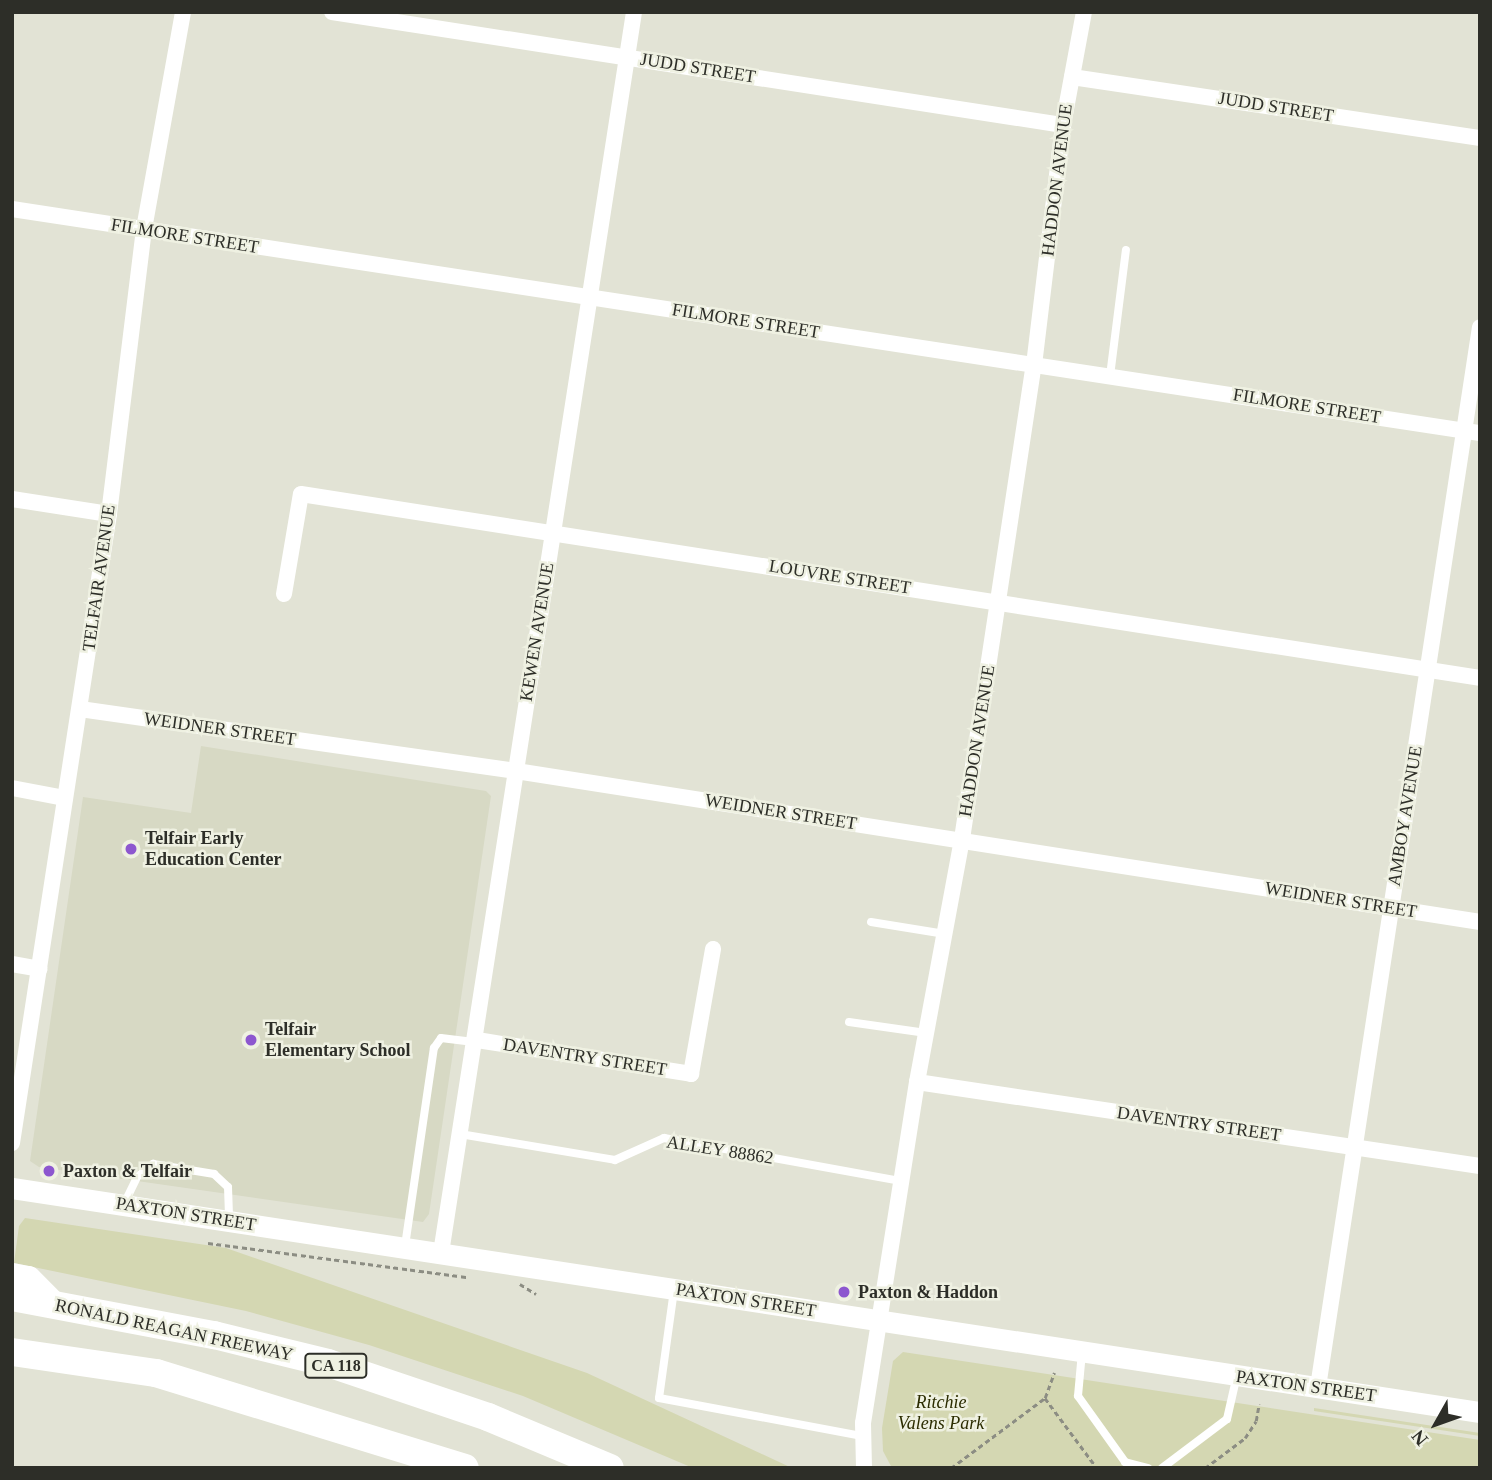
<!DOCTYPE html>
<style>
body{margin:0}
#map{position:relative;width:1492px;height:1480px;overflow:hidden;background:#e2e3d5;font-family:Georgia,serif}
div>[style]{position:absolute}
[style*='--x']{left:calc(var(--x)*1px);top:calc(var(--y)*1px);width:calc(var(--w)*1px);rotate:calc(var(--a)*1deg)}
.built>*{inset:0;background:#d7d9c4}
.green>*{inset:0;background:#d4d7b2}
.path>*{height:2.5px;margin-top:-1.25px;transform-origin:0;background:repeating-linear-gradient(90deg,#8c8d83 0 5px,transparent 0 8.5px)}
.lane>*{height:8px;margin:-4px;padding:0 4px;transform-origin:4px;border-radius:4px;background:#fff}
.street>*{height:16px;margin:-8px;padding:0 8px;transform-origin:8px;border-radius:8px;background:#fff}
.secondary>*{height:21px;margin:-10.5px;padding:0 10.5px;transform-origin:10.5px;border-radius:10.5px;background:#fff}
.highway>*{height:28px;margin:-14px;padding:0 14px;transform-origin:14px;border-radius:14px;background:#fff}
.dots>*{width:19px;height:19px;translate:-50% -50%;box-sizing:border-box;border:4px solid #eff1e2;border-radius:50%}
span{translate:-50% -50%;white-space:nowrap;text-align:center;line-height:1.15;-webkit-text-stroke:5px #eff1e2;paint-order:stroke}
.shield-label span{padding:2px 5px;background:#eff1e2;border:2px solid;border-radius:5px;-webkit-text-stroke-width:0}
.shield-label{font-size:16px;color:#2d2e28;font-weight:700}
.street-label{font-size:18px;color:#2d2e28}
.poi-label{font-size:18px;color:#2d2e28;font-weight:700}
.left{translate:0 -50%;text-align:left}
.park-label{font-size:18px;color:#2b2c00;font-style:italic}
.frame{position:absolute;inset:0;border:14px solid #2d2e28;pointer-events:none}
.north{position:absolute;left:1401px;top:1389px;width:70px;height:70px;-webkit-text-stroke:5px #eff1e2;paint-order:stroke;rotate:230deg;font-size:19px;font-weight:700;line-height:28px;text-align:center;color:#2d2e28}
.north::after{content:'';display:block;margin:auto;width:24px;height:32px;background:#2d2e28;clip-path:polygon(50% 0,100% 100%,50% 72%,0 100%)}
</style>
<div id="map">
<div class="built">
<div style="clip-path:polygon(201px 746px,486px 791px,491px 796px,429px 1214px,423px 1222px,39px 1167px,30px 1161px,83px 797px,191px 813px)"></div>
</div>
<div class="green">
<div style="clip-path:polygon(25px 1218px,226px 1248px,587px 1373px,792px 1468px,693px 1468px,523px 1396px,369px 1345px,246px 1311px,14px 1263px,19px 1226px)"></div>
<div style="clip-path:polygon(903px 1352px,1480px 1440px,1480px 1468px,892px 1468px,883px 1451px,882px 1428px,893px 1361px)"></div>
<div style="clip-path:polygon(1314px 1408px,1480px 1433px,1480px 1436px,1314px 1411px)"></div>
</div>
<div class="path">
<div style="--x:208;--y:1243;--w:262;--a:7.5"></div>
<div style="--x:520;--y:1284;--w:19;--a:32"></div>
<div style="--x:1045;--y:1398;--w:87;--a:53.4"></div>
<div style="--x:951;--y:1468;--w:117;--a:-36.7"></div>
<div style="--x:1045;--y:1398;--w:27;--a:-70"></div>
<div style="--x:1205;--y:1468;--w:50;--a:-36.9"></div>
<div style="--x:1245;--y:1438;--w:20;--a:-57"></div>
<div style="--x:1256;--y:1421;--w:17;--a:-80"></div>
</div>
<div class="lane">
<div style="--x:1110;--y:376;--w:127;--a:-82.8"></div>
<div style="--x:871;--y:922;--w:75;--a:9.2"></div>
<div style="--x:849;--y:1022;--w:78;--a:8.1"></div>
<div style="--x:460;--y:1134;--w:157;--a:9.5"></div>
<div style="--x:615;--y:1160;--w:54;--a:-24.2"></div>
<div style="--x:664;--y:1138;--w:241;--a:10.3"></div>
<div style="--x:124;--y:1204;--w:30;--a:-64"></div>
<div style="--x:137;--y:1177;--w:21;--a:-39"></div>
<div style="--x:153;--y:1164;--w:62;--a:9.3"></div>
<div style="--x:214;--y:1174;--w:19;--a:43"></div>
<div style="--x:228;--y:1187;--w:34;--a:88"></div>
<div style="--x:405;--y:1246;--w:200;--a:-81.7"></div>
<div style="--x:434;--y:1048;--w:12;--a:-55"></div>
<div style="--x:441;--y:1038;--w:33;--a:7"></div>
<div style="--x:674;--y:1290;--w:109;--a:97.9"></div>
<div style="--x:659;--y:1398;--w:207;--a:10.6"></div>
<div style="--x:1082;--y:1352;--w:44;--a:95.2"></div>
<div style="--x:1078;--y:1396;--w:81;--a:54.5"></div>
<div style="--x:1125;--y:1462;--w:24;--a:15"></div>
<div style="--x:1162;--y:1468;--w:81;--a:-37"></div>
<div style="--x:1227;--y:1419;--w:45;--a:-77.2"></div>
</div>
<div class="street">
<div style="--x:332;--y:12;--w:740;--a:8.79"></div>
<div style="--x:1072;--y:77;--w:413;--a:8.5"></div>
<div style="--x:12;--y:209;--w:1485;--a:8.68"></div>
<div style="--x:12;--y:499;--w:98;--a:8.8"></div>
<div style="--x:284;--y:594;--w:101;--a:-80.4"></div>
<div style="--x:301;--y:494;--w:1193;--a:8.87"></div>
<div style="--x:80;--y:709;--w:440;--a:8.1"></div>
<div style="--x:516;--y:771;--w:976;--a:8.9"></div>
<div style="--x:12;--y:788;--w:54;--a:10.7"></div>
<div style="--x:12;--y:964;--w:28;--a:10"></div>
<div style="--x:477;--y:1040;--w:217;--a:9"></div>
<div style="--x:691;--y:1074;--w:127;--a:-80"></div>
<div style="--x:917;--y:1082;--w:569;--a:8.49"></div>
<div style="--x:12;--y:1143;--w:636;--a:-81.23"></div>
<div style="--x:109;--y:514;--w:287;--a:-83"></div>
<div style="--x:144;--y:229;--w:220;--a:-79.8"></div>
<div style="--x:441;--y:1253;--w:1256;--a:-81.16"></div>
<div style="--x:1318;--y:1387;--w:1072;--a:-81.31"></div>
<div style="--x:864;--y:1468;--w:45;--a:-91.3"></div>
<div style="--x:863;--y:1423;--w:345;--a:-81"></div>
<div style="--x:917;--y:1082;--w:247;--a:-79.5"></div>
<div style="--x:962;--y:839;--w:479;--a:-81.4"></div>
<div style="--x:1034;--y:365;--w:242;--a:-83.1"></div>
<div style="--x:1063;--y:125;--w:115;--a:-79.5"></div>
</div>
<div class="secondary">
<div style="--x:12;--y:1188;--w:1485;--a:8.68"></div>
</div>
<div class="highway">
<div style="--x:12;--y:1277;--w:16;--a:11"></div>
<div style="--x:28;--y:1280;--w:34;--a:45"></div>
<div style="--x:12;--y:1297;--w:206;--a:10.7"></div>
<div style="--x:214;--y:1335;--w:117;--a:13.8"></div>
<div style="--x:328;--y:1363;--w:169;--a:18.6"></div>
<div style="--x:488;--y:1417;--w:132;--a:22.7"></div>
<div style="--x:12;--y:1352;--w:146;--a:8.3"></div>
<div style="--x:156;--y:1373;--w:323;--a:17.1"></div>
</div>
<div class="dots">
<div style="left:131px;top:849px;background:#8d57cf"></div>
<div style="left:251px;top:1040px;background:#8d57cf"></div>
<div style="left:49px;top:1171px;background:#8d57cf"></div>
<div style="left:844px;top:1292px;background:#8d57cf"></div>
</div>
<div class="shield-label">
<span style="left:336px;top:1366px">CA 118</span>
</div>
<div class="street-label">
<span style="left:698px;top:68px;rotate:9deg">JUDD STREET</span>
<span style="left:1276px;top:107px;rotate:9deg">JUDD STREET</span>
<span style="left:1057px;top:180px;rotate:-83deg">HADDON AVENUE</span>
<span style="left:185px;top:236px;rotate:9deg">FILMORE STREET</span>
<span style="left:746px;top:321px;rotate:9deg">FILMORE STREET</span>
<span style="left:1307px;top:406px;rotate:9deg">FILMORE STREET</span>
<span style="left:840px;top:577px;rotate:9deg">LOUVRE STREET</span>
<span style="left:99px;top:578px;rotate:-82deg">TELFAIR AVENUE</span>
<span style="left:537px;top:632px;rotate:-81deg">KEWEN AVENUE</span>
<span style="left:220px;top:729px;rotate:8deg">WEIDNER STREET</span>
<span style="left:977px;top:741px;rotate:-81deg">HADDON AVENUE</span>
<span style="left:781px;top:812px;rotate:9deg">WEIDNER STREET</span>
<span style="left:1405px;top:816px;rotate:-81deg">AMBOY AVENUE</span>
<span style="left:1341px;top:900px;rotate:9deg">WEIDNER STREET</span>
<span style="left:585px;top:1057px;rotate:9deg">DAVENTRY STREET</span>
<span style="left:1199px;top:1124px;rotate:8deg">DAVENTRY STREET</span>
<span style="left:720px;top:1150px;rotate:9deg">ALLEY 88862</span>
<span style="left:186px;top:1214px;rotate:9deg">PAXTON STREET</span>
<span style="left:746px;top:1300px;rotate:9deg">PAXTON STREET</span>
<span style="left:174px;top:1330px;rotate:12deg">RONALD REAGAN FREEWAY</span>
<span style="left:1306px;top:1386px;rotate:8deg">PAXTON STREET</span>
</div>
<div class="poi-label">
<span class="left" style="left:145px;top:849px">Telfair Early<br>Education Center</span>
<span class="left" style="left:265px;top:1040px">Telfair<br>Elementary School</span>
<span class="left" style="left:63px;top:1171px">Paxton &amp; Telfair</span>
<span class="left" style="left:858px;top:1292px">Paxton &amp; Haddon</span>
</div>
<div class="park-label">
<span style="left:941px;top:1413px">Ritchie<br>Valens Park</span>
</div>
<div class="frame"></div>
<div class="north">N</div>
</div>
